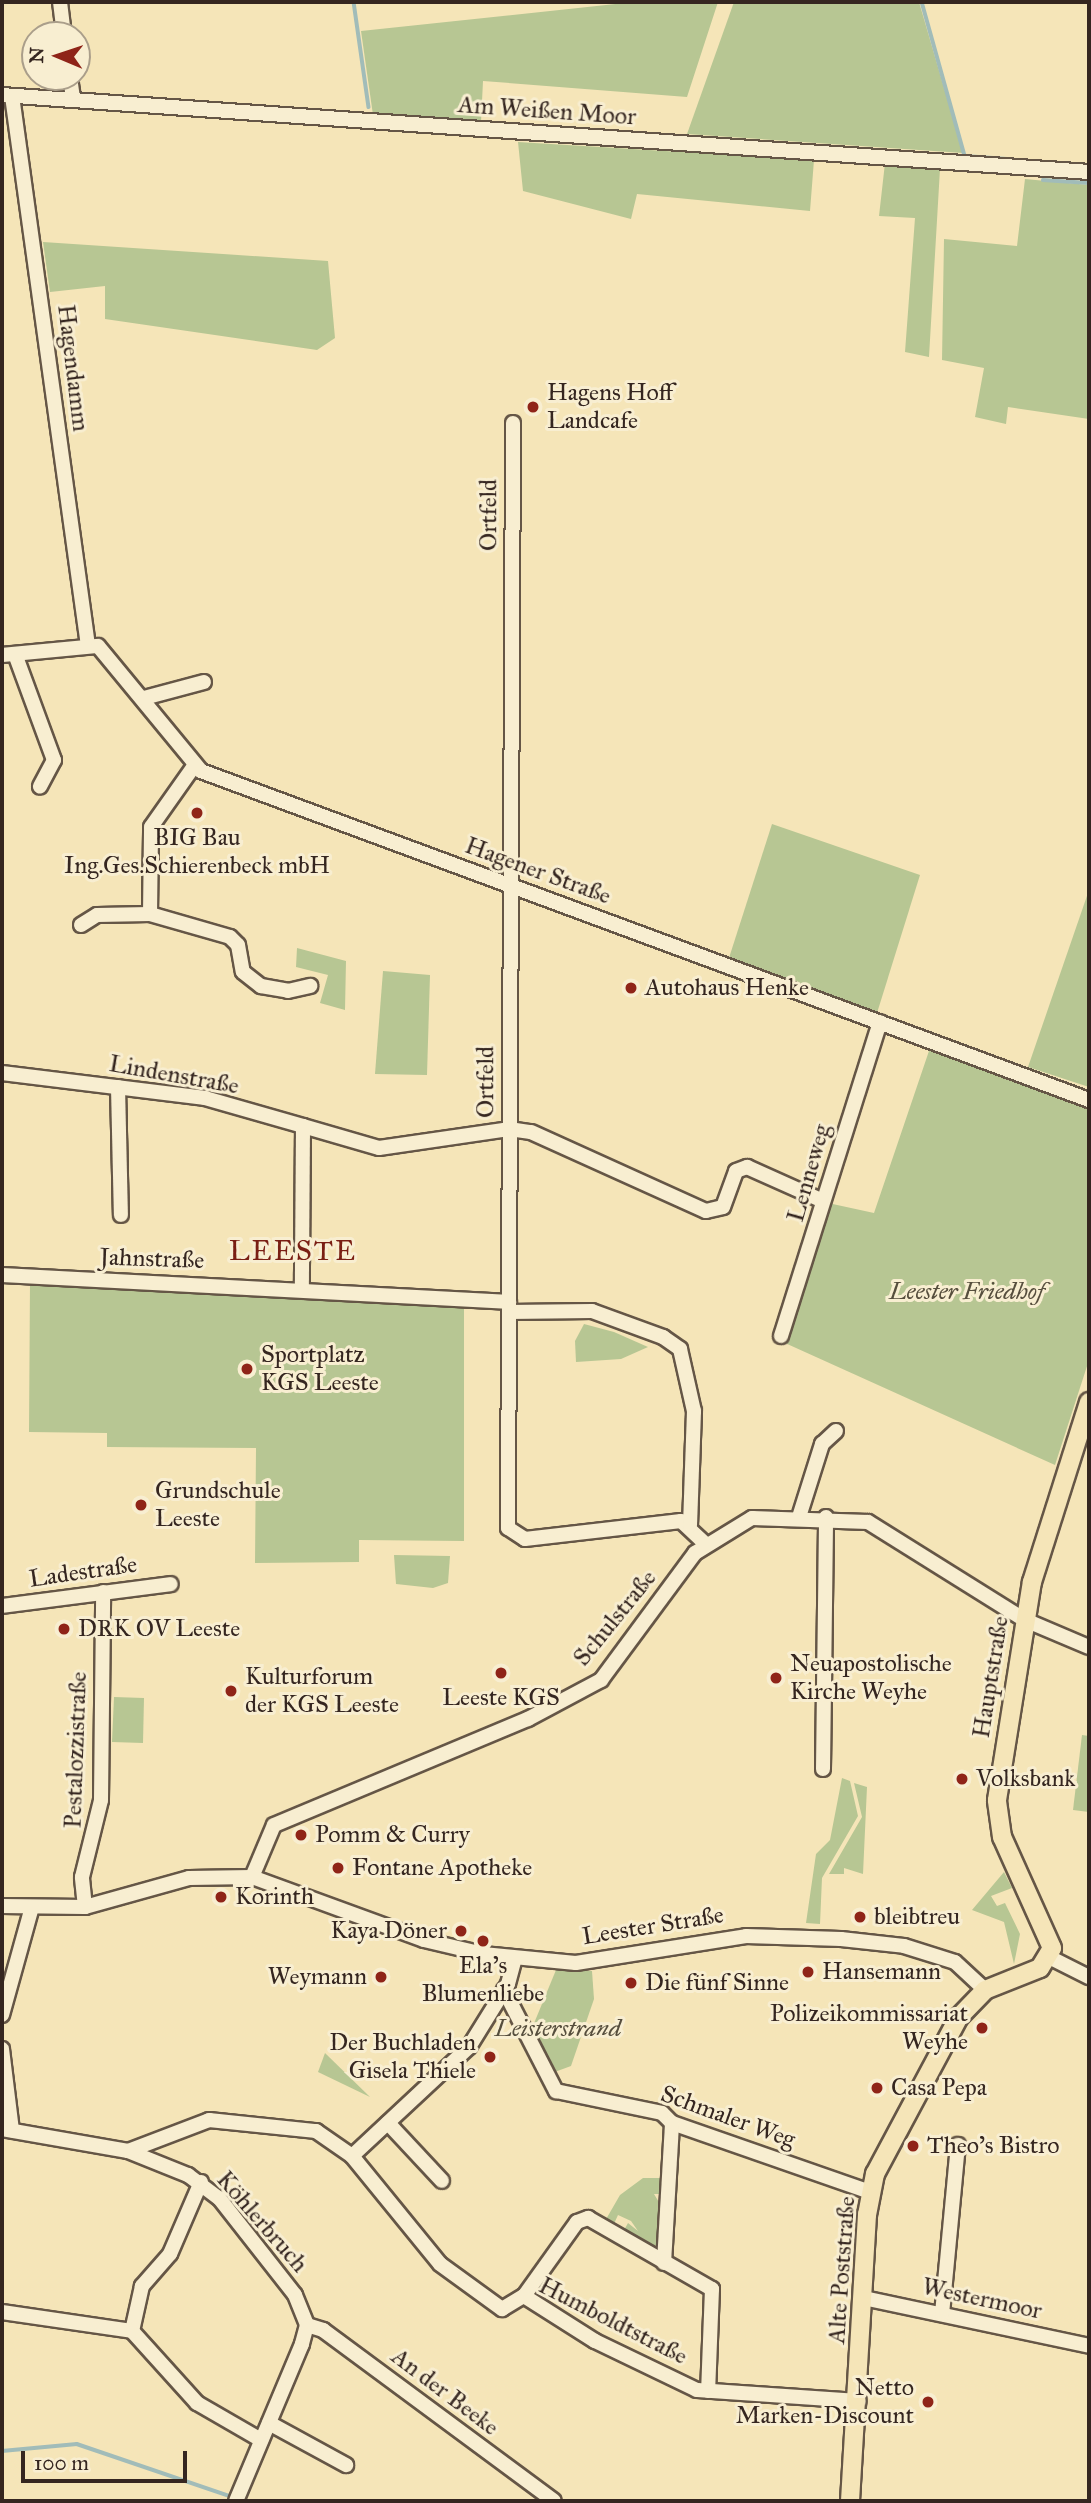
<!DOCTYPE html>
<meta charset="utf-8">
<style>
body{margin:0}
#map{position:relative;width:1091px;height:2503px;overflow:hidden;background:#f5e5b8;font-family:"IM FELL Great Primer",serif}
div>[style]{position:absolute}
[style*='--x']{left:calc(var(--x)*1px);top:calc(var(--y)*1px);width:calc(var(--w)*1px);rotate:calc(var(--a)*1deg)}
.green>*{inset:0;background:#b7c693}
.stream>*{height:3.5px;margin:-1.75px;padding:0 1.75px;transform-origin:1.75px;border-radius:1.75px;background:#a1bcb9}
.roads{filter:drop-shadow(2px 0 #655646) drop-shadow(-2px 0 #655646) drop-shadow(0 2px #655646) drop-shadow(0 -2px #655646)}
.minor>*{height:14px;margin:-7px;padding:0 7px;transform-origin:7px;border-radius:7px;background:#f8eed1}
.major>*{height:18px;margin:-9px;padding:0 9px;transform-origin:9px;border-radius:9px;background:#f5e5b8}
.dots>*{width:19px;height:19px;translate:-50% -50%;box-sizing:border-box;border:4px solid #f8eed1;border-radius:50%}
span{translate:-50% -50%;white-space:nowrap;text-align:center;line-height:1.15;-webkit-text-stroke:6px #f8eed1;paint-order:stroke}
.street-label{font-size:24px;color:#352620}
.poi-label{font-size:24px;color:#352620}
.left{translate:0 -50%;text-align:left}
.right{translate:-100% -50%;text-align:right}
.park-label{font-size:24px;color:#564e3d;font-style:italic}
.quarter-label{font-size:28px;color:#7a1f14;letter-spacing:2px}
.frame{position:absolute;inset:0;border:4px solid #352620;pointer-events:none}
.north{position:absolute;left:21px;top:21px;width:70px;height:70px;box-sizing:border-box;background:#f8eed1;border:2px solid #aa9e8a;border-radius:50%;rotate:272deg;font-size:19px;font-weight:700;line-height:28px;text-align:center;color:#352620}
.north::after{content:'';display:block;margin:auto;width:24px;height:32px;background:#8f2418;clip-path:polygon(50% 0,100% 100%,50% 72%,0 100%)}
.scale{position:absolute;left:21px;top:2451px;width:166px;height:32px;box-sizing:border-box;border:4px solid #352620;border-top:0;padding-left:9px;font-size:21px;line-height:24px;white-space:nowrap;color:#352620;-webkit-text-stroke:5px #f8eed1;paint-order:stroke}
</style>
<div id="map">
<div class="green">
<div style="clip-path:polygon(634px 2px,718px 2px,687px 97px,483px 81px,481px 122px,373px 115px,361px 31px)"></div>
<div style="clip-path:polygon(734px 2px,919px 2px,963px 153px,687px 134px)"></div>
<div style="clip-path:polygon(518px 142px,814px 160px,810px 211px,637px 194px,631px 219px,523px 191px)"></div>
<div style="clip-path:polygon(885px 163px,940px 169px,929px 357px,905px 352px,915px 218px,879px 216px)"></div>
<div style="clip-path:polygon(1025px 179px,1089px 185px,1089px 419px,1008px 407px,1006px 424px,975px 417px,984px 368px,942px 360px,944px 239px,1017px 246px)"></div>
<div style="clip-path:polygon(43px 242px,328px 261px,335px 338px,317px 350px,105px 319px,105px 286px,50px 292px)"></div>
<div style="clip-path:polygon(772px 824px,920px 875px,877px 1013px,728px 961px)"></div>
<div style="clip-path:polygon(1089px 890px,1089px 1087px,1028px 1067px)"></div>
<div style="clip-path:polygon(297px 948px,346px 961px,345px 1010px,320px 1003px,328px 975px,296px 967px)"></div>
<div style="clip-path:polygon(383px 971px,430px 975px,427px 1075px,375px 1074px)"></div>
<div style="clip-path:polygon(930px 1048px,1089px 1108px,1089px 1360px,1055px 1465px,785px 1343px,828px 1203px,874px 1213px)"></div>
<div style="clip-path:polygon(30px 1282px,464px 1306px,464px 1541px,359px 1540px,359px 1562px,255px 1563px,256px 1448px,107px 1447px,107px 1433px,29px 1432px)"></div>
<div style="clip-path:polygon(584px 1324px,614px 1332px,648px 1347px,621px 1359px,576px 1362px,575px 1341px)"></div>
<div style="clip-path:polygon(394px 1555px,450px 1556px,448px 1583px,433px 1588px,396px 1584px)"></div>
<div style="clip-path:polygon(114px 1697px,144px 1698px,143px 1743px,112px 1742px)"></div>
<div style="clip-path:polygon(1082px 1735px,1089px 1736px,1089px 1812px,1073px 1810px)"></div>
<div style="clip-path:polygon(842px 1778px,850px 1781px,858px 1816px,822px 1878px,820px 1924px,806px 1923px,816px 1854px,830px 1840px)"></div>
<div style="clip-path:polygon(854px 1783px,867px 1787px,863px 1874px,844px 1868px,844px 1874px,829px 1874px,862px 1817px)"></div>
<div style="clip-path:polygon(1004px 1872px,1012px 1888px,991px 1896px,997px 1906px,1005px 1903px,1020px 1934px,1014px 1964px,1004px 1922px,972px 1910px)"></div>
<div style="clip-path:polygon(556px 1970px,592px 1971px,594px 1999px,571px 2066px,552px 2073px,530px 2033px)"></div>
<div style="clip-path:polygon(325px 2053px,370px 2097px,318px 2072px)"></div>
<div style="clip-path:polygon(643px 2178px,660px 2178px,660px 2194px,654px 2194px,660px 2204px,658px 2244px,651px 2248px,623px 2232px,628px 2223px,638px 2231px,631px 2221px,618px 2215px,613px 2226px,605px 2221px,620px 2195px)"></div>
</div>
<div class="stream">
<div style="--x:354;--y:2;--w:106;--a:81.9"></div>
<div style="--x:922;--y:2;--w:160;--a:74.4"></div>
<div style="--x:965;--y:156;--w:42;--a:4.1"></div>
<div style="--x:1043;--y:180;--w:46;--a:3.7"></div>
<div style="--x:2;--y:2451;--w:75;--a:-5.3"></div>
<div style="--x:77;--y:2444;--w:165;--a:18.8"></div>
</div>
<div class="roads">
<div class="minor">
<div style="--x:60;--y:2;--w:33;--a:83"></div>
<div style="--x:70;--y:77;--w:22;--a:82"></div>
<div style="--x:2;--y:95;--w:1090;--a:4.05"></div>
<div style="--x:12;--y:96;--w:555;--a:82.13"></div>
<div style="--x:513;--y:423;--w:1105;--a:90.26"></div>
<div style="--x:508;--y:1528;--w:20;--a:33"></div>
<div style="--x:525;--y:1539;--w:157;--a:-6.6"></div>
<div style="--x:681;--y:1521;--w:33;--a:43"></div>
<div style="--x:15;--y:654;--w:113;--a:69.8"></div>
<div style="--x:54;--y:760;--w:30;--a:118"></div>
<div style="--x:2;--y:655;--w:96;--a:-5.4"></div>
<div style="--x:98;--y:646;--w:162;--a:50.5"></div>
<div style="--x:201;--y:771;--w:947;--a:20.33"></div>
<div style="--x:144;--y:698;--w:62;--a:-14.9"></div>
<div style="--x:150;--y:914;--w:83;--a:16"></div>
<div style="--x:230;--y:937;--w:11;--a:45"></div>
<div style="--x:238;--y:945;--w:27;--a:80"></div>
<div style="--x:243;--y:972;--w:23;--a:38"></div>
<div style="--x:261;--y:986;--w:27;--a:10"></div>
<div style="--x:288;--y:991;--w:23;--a:-13"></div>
<div style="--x:81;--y:925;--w:19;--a:-32"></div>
<div style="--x:97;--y:915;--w:53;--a:-1.1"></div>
<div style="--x:150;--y:914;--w:87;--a:-89.3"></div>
<div style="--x:151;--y:827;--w:75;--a:-54.8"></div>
<div style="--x:2;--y:1073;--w:205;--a:7"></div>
<div style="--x:205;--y:1098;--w:102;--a:15.9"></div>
<div style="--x:303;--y:1126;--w:161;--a:90.4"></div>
<div style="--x:118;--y:1087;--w:128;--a:88.7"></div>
<div style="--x:303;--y:1126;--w:79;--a:16.1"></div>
<div style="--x:379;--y:1148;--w:131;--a:-8.3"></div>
<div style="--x:509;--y:1129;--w:22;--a:8"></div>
<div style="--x:531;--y:1132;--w:192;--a:24.3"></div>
<div style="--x:706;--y:1211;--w:17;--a:-13"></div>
<div style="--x:723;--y:1207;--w:38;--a:-70"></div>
<div style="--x:736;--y:1171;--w:12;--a:-20"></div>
<div style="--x:747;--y:1167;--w:83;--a:24.1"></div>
<div style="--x:2;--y:1275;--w:508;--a:3.05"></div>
<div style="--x:509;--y:1312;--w:83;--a:-0.7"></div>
<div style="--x:592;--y:1311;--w:76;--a:20.1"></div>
<div style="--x:663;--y:1337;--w:21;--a:35"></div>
<div style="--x:680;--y:1349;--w:64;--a:77.3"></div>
<div style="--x:694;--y:1411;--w:114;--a:92"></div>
<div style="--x:781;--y:1336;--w:329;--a:-72.5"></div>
<div style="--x:799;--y:1517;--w:77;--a:-72.5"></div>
<div style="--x:822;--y:1444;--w:19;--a:-43"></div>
<div style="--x:2;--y:1606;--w:170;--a:-7.4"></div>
<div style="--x:823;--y:1769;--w:252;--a:-89.3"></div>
<div style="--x:252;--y:1877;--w:56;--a:-67.1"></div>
<div style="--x:274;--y:1825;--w:275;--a:-22.7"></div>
<div style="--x:528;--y:1719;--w:83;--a:-28.1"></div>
<div style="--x:601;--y:1680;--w:158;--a:-53.5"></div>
<div style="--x:695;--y:1553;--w:67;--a:-31.6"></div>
<div style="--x:752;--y:1518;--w:116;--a:2"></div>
<div style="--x:868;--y:1522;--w:185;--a:32"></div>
<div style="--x:1025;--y:1620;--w:69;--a:22.9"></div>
<div style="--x:2;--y:1906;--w:83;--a:0.7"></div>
<div style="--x:85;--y:1907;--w:108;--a:-15.6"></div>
<div style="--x:189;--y:1878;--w:63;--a:-0.9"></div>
<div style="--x:252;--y:1877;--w:183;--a:20.1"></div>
<div style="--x:424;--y:1940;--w:61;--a:13.3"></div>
<div style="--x:483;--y:1954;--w:93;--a:5.5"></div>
<div style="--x:576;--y:1963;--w:172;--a:-9"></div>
<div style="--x:746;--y:1936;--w:95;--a:1.8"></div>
<div style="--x:841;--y:1939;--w:63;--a:6.3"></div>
<div style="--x:904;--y:1946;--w:53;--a:17.4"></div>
<div style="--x:955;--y:1962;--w:41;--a:43"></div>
<div style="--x:85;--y:1907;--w:30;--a:-96"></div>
<div style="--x:82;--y:1877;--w:79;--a:-76.1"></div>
<div style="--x:101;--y:1800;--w:208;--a:-89.4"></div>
<div style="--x:1049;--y:1957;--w:45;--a:26.6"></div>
<div style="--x:504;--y:1990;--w:114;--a:62.8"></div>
<div style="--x:556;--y:2091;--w:108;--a:11.7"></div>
<div style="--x:662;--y:2113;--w:14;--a:45"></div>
<div style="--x:672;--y:2123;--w:210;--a:19.2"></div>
<div style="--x:2;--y:2015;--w:112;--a:-74.5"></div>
<div style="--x:2;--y:2049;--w:82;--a:83"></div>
<div style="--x:388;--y:2123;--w:79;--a:47"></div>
<div style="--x:2;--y:2129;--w:128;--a:9.9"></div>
<div style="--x:128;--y:2151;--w:65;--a:21.8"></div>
<div style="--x:188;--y:2175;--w:39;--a:37"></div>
<div style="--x:219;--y:2198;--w:123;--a:51.9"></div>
<div style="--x:295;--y:2295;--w:32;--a:68"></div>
<div style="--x:307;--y:2325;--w:20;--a:105"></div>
<div style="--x:302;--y:2344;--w:170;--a:112.8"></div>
<div style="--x:128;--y:2151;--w:87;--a:-20.9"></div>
<div style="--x:209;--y:2120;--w:108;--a:5.9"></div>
<div style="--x:316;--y:2131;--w:44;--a:34.8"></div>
<div style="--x:352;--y:2156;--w:139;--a:50.8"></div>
<div style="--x:440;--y:2264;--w:77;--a:36"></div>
<div style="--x:502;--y:2309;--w:26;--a:-31"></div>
<div style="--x:524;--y:2296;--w:91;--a:-54.4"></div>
<div style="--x:577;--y:2222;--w:12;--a:-20"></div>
<div style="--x:588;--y:2218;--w:143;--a:29.8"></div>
<div style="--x:712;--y:2289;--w:102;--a:92.2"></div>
<div style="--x:352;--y:2156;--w:160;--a:-43"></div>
<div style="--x:469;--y:2047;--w:74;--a:-58.2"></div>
<div style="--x:508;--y:1984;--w:27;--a:-75"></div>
<div style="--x:201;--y:2182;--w:78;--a:113.3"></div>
<div style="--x:170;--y:2254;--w:43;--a:131.2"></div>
<div style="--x:142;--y:2286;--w:46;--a:102.5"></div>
<div style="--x:132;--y:2331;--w:97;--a:47.9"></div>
<div style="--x:197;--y:2403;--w:74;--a:30"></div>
<div style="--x:664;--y:2263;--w:140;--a:-86.7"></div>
<div style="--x:524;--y:2296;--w:84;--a:32.4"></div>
<div style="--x:595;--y:2341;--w:113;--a:25.7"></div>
<div style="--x:697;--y:2390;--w:162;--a:3.9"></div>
<div style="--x:864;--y:2298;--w:230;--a:12"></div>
<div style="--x:2;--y:2312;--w:131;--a:8.3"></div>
<div style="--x:942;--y:2314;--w:170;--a:-84.6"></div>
<div style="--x:307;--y:2325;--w:17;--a:17"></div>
<div style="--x:323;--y:2330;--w:287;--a:36.5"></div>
<div style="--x:269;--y:2423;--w:88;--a:28.6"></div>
</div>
<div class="major">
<div style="--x:850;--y:2501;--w:287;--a:-86.6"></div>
<div style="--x:867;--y:2215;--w:42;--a:-79"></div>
<div style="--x:875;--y:2174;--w:178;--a:-61.9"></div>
<div style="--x:959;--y:2017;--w:37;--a:-46"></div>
<div style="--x:985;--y:1990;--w:59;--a:-21.8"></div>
<div style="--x:1040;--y:1968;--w:23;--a:-59"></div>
<div style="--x:1052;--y:1948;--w:122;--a:-114.2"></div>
<div style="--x:1002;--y:1837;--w:37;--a:-98"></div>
<div style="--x:997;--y:1800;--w:221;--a:-80.9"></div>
<div style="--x:1032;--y:1582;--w:189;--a:-72.4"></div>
</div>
</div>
<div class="dots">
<div style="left:533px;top:407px;background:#8f2418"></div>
<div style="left:197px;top:813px;background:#8f2418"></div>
<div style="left:631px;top:988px;background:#8f2418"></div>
<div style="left:247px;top:1369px;background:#8f2418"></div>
<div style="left:141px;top:1505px;background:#8f2418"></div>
<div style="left:64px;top:1629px;background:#8f2418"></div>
<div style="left:501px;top:1673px;background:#8f2418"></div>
<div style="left:776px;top:1678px;background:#8f2418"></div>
<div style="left:231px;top:1691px;background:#8f2418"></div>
<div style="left:962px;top:1779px;background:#8f2418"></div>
<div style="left:301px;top:1835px;background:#8f2418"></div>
<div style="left:338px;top:1868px;background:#8f2418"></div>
<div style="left:221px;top:1897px;background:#8f2418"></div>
<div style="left:860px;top:1917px;background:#8f2418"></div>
<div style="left:461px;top:1931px;background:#8f2418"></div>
<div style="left:483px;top:1941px;background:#8f2418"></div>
<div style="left:808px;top:1972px;background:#8f2418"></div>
<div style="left:381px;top:1977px;background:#8f2418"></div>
<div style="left:631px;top:1983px;background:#8f2418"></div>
<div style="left:982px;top:2028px;background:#8f2418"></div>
<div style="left:490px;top:2057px;background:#8f2418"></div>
<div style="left:877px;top:2088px;background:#8f2418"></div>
<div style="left:913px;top:2146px;background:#8f2418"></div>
<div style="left:928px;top:2402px;background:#8f2418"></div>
</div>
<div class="street-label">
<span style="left:547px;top:111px;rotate:4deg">Am Weißen Moor</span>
<span style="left:73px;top:368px;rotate:83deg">Hagendamm</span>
<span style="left:489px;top:515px;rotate:-90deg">Ortfeld</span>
<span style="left:538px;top:871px;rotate:20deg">Hagener Straße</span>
<span style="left:174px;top:1075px;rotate:10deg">Lindenstraße</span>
<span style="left:486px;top:1082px;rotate:-90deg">Ortfeld</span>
<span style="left:809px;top:1173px;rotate:-74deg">Lenneweg</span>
<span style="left:152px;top:1259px;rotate:2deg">Jahnstraße</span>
<span style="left:83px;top:1572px;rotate:-8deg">Ladestraße</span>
<span style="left:615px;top:1618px;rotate:-51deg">Schulstraße</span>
<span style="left:991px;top:1677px;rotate:-81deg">Hauptstraße</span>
<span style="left:76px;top:1750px;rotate:-88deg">Pestalozzistraße</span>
<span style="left:653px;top:1926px;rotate:-9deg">Leester Straße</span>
<span style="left:728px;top:2117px;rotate:20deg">Schmaler Weg</span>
<span style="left:262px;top:2222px;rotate:49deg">Köhlerbruch</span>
<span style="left:842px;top:2270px;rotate:-86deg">Alte Poststraße</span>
<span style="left:982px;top:2299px;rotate:12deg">Westermoor</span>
<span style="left:613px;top:2321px;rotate:27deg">Humboldtstraße</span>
<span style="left:445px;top:2392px;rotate:37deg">An der Beeke</span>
</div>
<div class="poi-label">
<span class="left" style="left:547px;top:407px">Hagens Hoff<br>Landcafe</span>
<span style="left:197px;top:852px">BIG Bau<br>Ing.Ges.Schierenbeck mbH</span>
<span class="left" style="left:645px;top:988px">Autohaus Henke</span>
<span class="left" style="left:261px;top:1369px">Sportplatz<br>KGS Leeste</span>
<span class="left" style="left:155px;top:1505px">Grundschule<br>Leeste</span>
<span class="left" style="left:78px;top:1629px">DRK OV Leeste</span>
<span class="left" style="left:790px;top:1678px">Neuapostolische<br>Kirche Weyhe</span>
<span class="left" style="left:245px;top:1691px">Kulturforum<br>der KGS Leeste</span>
<span style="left:501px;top:1698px">Leeste KGS</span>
<span class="left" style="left:976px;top:1779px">Volksbank</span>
<span class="left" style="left:315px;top:1835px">Pomm &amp; Curry</span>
<span class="left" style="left:352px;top:1868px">Fontane Apotheke</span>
<span class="left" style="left:235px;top:1897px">Korinth</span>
<span class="left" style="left:874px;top:1917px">bleibtreu</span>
<span class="right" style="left:447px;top:1931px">Kaya Döner</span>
<span style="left:483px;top:1980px">Ela's<br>Blumenliebe</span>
<span class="left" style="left:822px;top:1972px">Hansemann</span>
<span class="right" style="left:367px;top:1977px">Weymann</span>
<span class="left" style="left:645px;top:1983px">Die fünf Sinne</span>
<span class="right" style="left:968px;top:2028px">Polizeikommissariat<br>Weyhe</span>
<span class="right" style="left:476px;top:2057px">Der Buchladen<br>Gisela Thiele</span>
<span class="left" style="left:891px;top:2088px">Casa Pepa</span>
<span class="left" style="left:927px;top:2146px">Theo's Bistro</span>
<span class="right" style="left:914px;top:2402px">Netto<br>Marken-Discount</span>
</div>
<div class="park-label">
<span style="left:967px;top:1292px">Leester Friedhof</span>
<span style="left:558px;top:2029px">Leisterstrand</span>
</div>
<div class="quarter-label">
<span style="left:293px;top:1251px">LEESTE</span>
</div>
<div class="frame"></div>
<div class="north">N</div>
<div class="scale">100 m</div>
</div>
